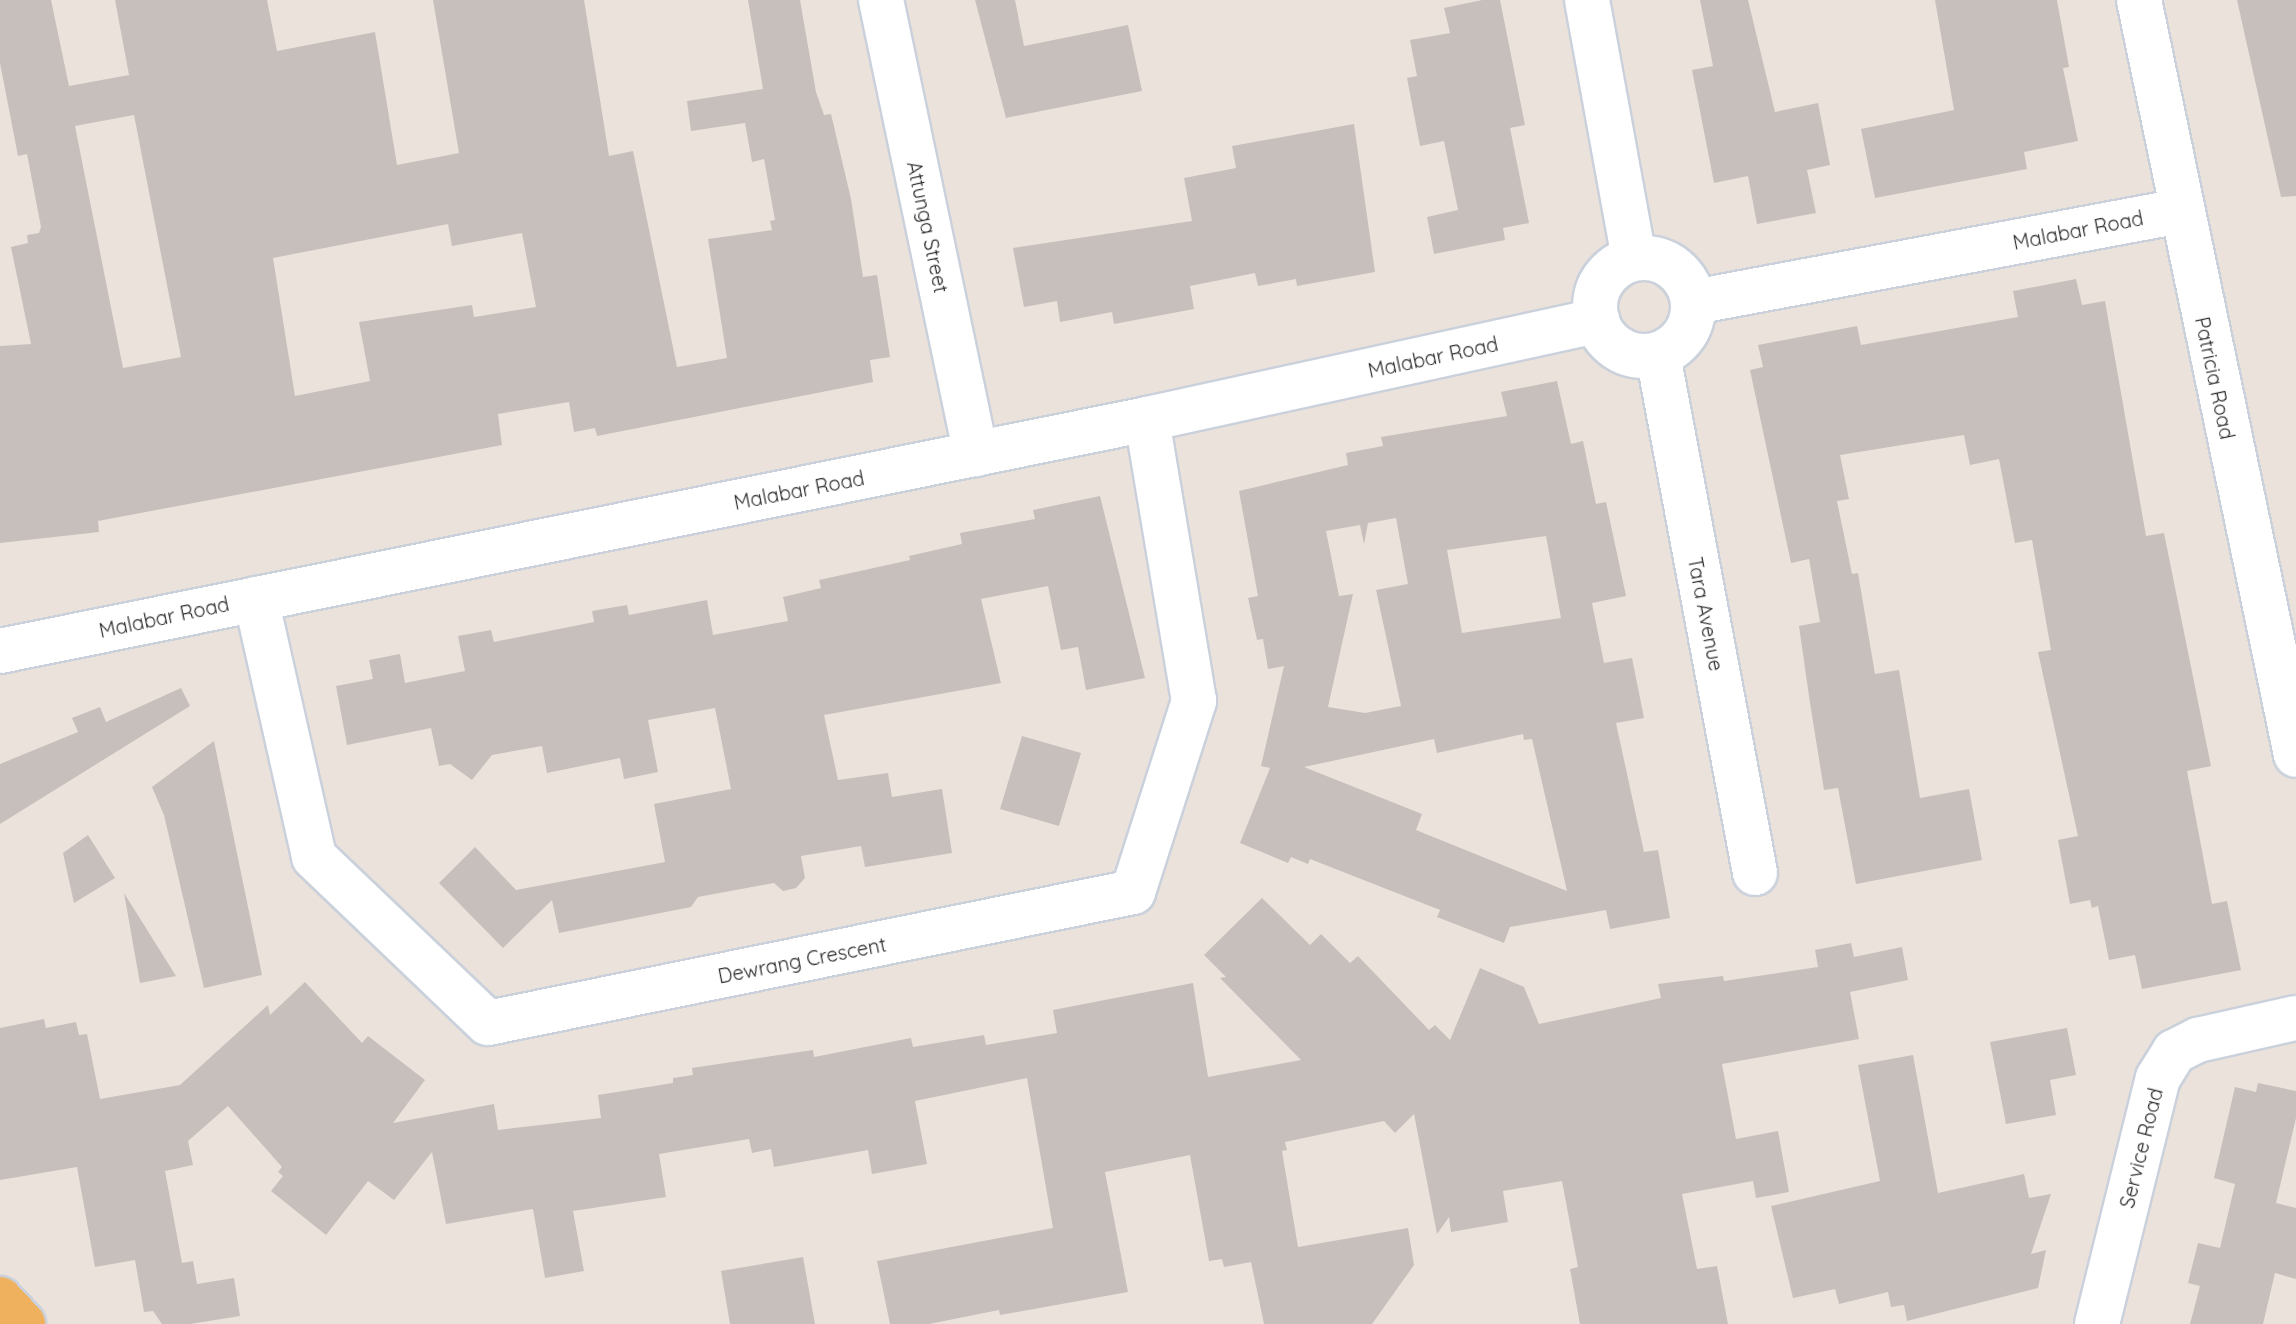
<!DOCTYPE html>
<style>
body{margin:0}
#map{position:relative;width:2296px;height:1324px;overflow:hidden;background:#ece2dc;font-family:Quicksand,sans-serif}
div>[style]{position:absolute}
[style*='--x']{left:calc(var(--x)*1px);top:calc(var(--y)*1px);width:calc(var(--w)*1px);rotate:calc(var(--a)*1deg)}
.building>*{inset:0;background:#c7bfbb}
.roads{filter:drop-shadow(2px 0 #cad1db) drop-shadow(-2px 0 #cad1db) drop-shadow(0 2px #cad1db) drop-shadow(0 -2px #cad1db)}
.street>*{height:44px;margin:-22px;padding:0 22px;transform-origin:22px;border-radius:22px;background:#fff}
.street>.ring{margin:-22px;padding:0;box-sizing:content-box;background:none;border:44px solid #fff;border-radius:50%}
.primary>*{height:44px;margin:-22px;padding:0 22px;transform-origin:22px;border-radius:22px;background:#efb15e}
span{translate:-50% -50%;white-space:nowrap;text-align:center;line-height:1.15;-webkit-text-stroke:7px #fff;paint-order:stroke}
.street-label{font-size:20px;color:#2a2a2a}
</style>
<div id="map">
<div class="building">
<div style="clip-path:polygon(evenodd,0 0,51px 0,69px 86px,129px 75px,115px 0,267px 0,277px 51px,375px 32px,397px 165px,459px 153px,433px 0,584px 0,609px 156px,633px 151px,677px 367px,727px 358px,708px 239px,772px 230px,770px 221px,775px 220px,764px 159px,752px 162px,745px 123px,691px 131px,687px 101px,763px 89px,748px 0,800px 0,816px 92px,824px 115px,831px 114px,851px 199px,863px 277px,877px 275px,890px 357px,870px 360px,873px 382px,597px 436px,595px 428px,574px 432px,569px 402px,498px 414px,502px 445px,98px 521px,99px 532px,0 543px,0 346px,31px 344px,11px 247px,28px 243px,27px 235px,39px 233px,41px 227px,27px 154px,18px 156px,0 63px,0 0,134px 115px,181px 357px,123px 368px,75px 126px,134px 115px,0 0,448px 224px,452px 246px,522px 233px,536px 307px,474px 317px,472px 305px,359px 322px,370px 381px,295px 396px,273px 258px,448px 224px)"></div>
<div style="clip-path:polygon(975px 0,1015px 0,1024px 46px,1128px 25px,1142px 91px,1006px 118px)"></div>
<div style="clip-path:polygon(1482px 0,1500px 0,1525px 125px,1510px 128px,1529px 223px,1503px 228px,1505px 240px,1434px 254px,1427px 217px,1458px 210px,1444px 141px,1420px 146px,1407px 78px,1417px 76px,1410px 40px,1450px 33px,1444px 8px)"></div>
<div style="clip-path:polygon(1700px 0,1748px 0,1775px 112px,1818px 103px,1830px 165px,1807px 170px,1816px 213px,1757px 224px,1748px 176px,1714px 183px,1692px 70px,1713px 66px)"></div>
<div style="clip-path:polygon(1935px 0,2057px 0,2069px 67px,2063px 68px,2078px 141px,2024px 152px,2027px 169px,1875px 198px,1861px 129px,1954px 110px)"></div>
<div style="clip-path:polygon(2237px 0,2296px 0,2296px 196px,2281px 197px)"></div>
<div style="clip-path:polygon(1354px 124px,1375px 272px,1297px 286px,1296px 279px,1258px 286px,1255px 273px,1190px 286px,1194px 309px,1114px 324px,1112px 312px,1060px 322px,1057px 301px,1024px 307px,1013px 248px,1192px 221px,1184px 178px,1236px 168px,1232px 146px)"></div>
<div style="clip-path:polygon(2076px 279px,2082px 305px,2105px 301px,2146px 536px,2164px 533px,2211px 766px,2187px 771px,2212px 904px,2227px 901px,2241px 970px,2142px 989px,2135px 955px,2109px 960px,2098px 906px,2092px 908px,2090px 900px,2070px 904px,2058px 840px,2078px 836px,2038px 652px,2051px 650px,2032px 540px,2015px 543px,1999px 459px,1970px 465px,1964px 435px,1840px 455px,1849px 499px,1837px 501px,1852px 574px,1858px 573px,1875px 674px,1899px 670px,1920px 798px,1969px 789px,1982px 860px,1856px 884px,1838px 788px,1824px 790px,1810px 703px,1799px 626px,1820px 622px,1809px 559px,1791px 563px,1750px 370px,1763px 367px,1758px 345px,1857px 326px,1861px 345px,2018px 317px,2013px 291px)"></div>
<div style="clip-path:polygon(evenodd,1557px 381px,1571px 444px,1583px 441px,1596px 504px,1606px 502px,1619px 563px,1626px 596px,1592px 603px,1604px 663px,1632px 658px,1644px 718px,1616px 723px,1644px 852px,1658px 850px,1670px 918px,1610px 929px,1606px 910px,1510px 927px,1504px 943px,1437px 917px,1440px 910px,1310px 859px,1308px 864px,1291px 857px,1288px 863px,1240px 843px,1270px 768px,1261px 766px,1284px 666px,1268px 669px,1263px 639px,1257px 640px,1248px 598px,1258px 596px,1239px 491px,1348px 465px,1346px 453px,1383px 446px,1381px 437px,1507px 416px,1501px 392px,1557px 381px,1396px 518px,1408px 584px,1376px 590px,1401px 706px,1365px 713px,1328px 707px,1353px 594px,1339px 596px,1326px 531px,1360px 525px,1364px 544px,1368px 523px,1396px 518px,1557px 381px,1546px 536px,1561px 618px,1462px 633px,1447px 550px,1546px 536px,1557px 381px,1523px 734px,1524px 740px,1532px 739px,1567px 891px,1416px 830px,1422px 814px,1304px 767px,1434px 739px,1437px 753px,1523px 734px)"></div>
<div style="clip-path:polygon(1100px 496px,1145px 678px,1086px 690px,1078px 647px,1061px 650px,1048px 586px,981px 599px,1001px 683px,824px 715px,838px 780px,888px 773px,892px 797px,942px 789px,952px 853px,865px 867px,861px 846px,801px 856px,805px 878px,796px 888px,783px 891px,774px 883px,698px 897px,691px 907px,559px 933px,552px 900px,503px 948px,439px 883px,475px 847px,516px 890px,665px 862px,654px 804px,731px 789px,715px 708px,648px 720px,658px 772px,624px 779px,620px 758px,547px 773px,542px 746px,492px 755px,472px 780px,450px 764px,439px 766px,431px 728px,347px 745px,336px 686px,373px 679px,369px 660px,400px 654px,405px 683px,465px 671px,458px 636px,491px 630px,494px 642px,594px 622px,592px 611px,627px 605px,629px 615px,707px 600px,713px 635px,788px 621px,783px 597px,821px 588px,819px 580px,910px 560px,909px 556px,962px 544px,960px 533px,1035px 519px,1033px 510px)"></div>
<div style="clip-path:polygon(181px 688px,190px 706px,0 824px,0 764px,78px 732px,72px 718px,100px 707px,106px 722px)"></div>
<div style="clip-path:polygon(1022px 736px,1081px 753px,1059px 826px,1000px 809px)"></div>
<div style="clip-path:polygon(214px 741px,262px 975px,204px 988px,164px 815px,152px 787px)"></div>
<div style="clip-path:polygon(88px 835px,115px 878px,74px 903px,63px 853px)"></div>
<div style="clip-path:polygon(124px 893px,176px 976px,140px 983px)"></div>
<div style="clip-path:polygon(1262px 898px,1310px 945px,1321px 934px,1350px 963px,1358px 956px,1429px 1030px,1435px 1025px,1450px 1040px,1480px 968px,1524px 987px,1539px 1024px,1661px 998px,1658px 984px,1723px 976px,1724px 981px,1818px 967px,1815px 950px,1851px 943px,1854px 957px,1902px 947px,1908px 980px,1850px 992px,1859px 1039px,1722px 1064px,1736px 1139px,1778px 1131px,1789px 1192px,1756px 1198px,1753px 1181px,1682px 1194px,1697px 1269px,1717px 1266px,1728px 1324px,1580px 1324px,1570px 1269px,1578px 1267px,1562px 1181px,1503px 1191px,1508px 1222px,1451px 1232px,1449px 1217px,1437px 1234px,1414px 1114px,1395px 1133px,1384px 1121px,1285px 1142px,1287px 1150px,1282px 1151px,1298px 1247px,1408px 1228px,1414px 1265px,1372px 1324px,1264px 1324px,1251px 1262px,1224px 1267px,1222px 1259px,1209px 1261px,1190px 1155px,1105px 1172px,1128px 1292px,1000px 1315px,999px 1310px,929px 1324px,890px 1324px,877px 1261px,1053px 1228px,1027px 1078px,915px 1101px,927px 1164px,872px 1174px,868px 1150px,774px 1167px,771px 1149px,752px 1153px,749px 1139px,659px 1154px,666px 1197px,573px 1211px,584px 1271px,545px 1278px,533px 1209px,446px 1224px,432px 1152px,394px 1200px,368px 1181px,326px 1235px,271px 1191px,283px 1176px,278px 1172px,282px 1167px,228px 1106px,188px 1141px,193px 1165px,165px 1171px,182px 1263px,193px 1261px,197px 1284px,234px 1278px,240px 1316px,190px 1324px,162px 1324px,153px 1311px,144px 1312px,135px 1260px,95px 1267px,77px 1167px,0 1180px,0 1028px,44px 1019px,46px 1028px,76px 1022px,79px 1035px,87px 1034px,100px 1099px,180px 1085px,268px 1005px,270px 1015px,305px 982px,362px 1043px,368px 1036px,425px 1080px,393px 1123px,494px 1104px,498px 1130px,601px 1118px,598px 1095px,673px 1083px,673px 1078px,693px 1075px,692px 1068px,813px 1050px,814px 1057px,911px 1038px,913px 1047px,984px 1035px,986px 1045px,1057px 1033px,1053px 1010px,1193px 983px,1208px 1077px,1301px 1060px,1220px 978px,1226px 977px,1204px 955px)"></div>
<div style="clip-path:polygon(2067px 1028px,2076px 1075px,2050px 1080px,2056px 1115px,2006px 1124px,1990px 1042px)"></div>
<div style="clip-path:polygon(1913px 1055px,1938px 1193px,2024px 1174px,2029px 1198px,2051px 1194px,2031px 1254px,2046px 1250px,2038px 1288px,1907px 1321px,1904px 1305px,1891px 1307px,1888px 1292px,1839px 1304px,1835px 1289px,1793px 1298px,1771px 1206px,1880px 1181px,1858px 1065px)"></div>
<div style="clip-path:polygon(2258px 1083px,2296px 1091px,2296px 1118px,2276px 1203px,2296px 1208px,2296px 1279px,2275px 1273px,2263px 1324px,2190px 1324px,2200px 1286px,2188px 1283px,2198px 1243px,2220px 1248px,2235px 1184px,2214px 1178px,2235px 1087px,2256px 1092px)"></div>
<div style="clip-path:polygon(803px 1257px,815px 1324px,730px 1324px,721px 1271px)"></div>
</div>
<div class="roads">
<div class="street">
<div style="--x:881;--y:0;--w:464;--a:78.2"></div>
<div style="--x:1587;--y:0;--w:262;--a:79.7"></div>
<div style="--x:2139;--y:0;--w:771;--a:78.25"></div>
<div class="ring" style="left:1595px;top:258px;width:54px;height:54px"></div>
<div style="--x:1694;--y:302;--w:493;--a:-10.6"></div>
<div style="--x:1658;--y:355;--w:527;--a:79.39"></div>
<div style="--x:256;--y:599;--w:264;--a:77.3"></div>
<div style="--x:314;--y:857;--w:240;--a:43.7"></div>
<div style="--x:488;--y:1023;--w:658;--a:-11.48"></div>
<div style="--x:1133;--y:892;--w:201;--a:-72.3"></div>
<div style="--x:1194;--y:701;--w:286;--a:-99.5"></div>
<div style="--x:0;--y:651;--w:1170;--a:-11.43"></div>
<div style="--x:1147;--y:419;--w:461;--a:-12.3"></div>
<div style="--x:2097;--y:1324;--w:253;--a:-76.1"></div>
<div style="--x:2158;--y:1078;--w:31;--a:-58"></div>
<div style="--x:2174;--y:1052;--w:27;--a:-27"></div>
<div style="--x:2198;--y:1040;--w:100;--a:-12.7"></div>
</div>
<div class="primary">
<div style="--x:0;--y:1299;--w:34;--a:47"></div>
</div>
</div>
<div class="street-label">
<span style="left:928px;top:227px;rotate:78deg">Attunga Street</span>
<span style="left:2078px;top:230px;rotate:-11deg">Malabar Road</span>
<span style="left:1433px;top:357px;rotate:-12deg">Malabar Road</span>
<span style="left:2215px;top:378px;rotate:78deg">Patricia Road</span>
<span style="left:799px;top:490px;rotate:-11deg">Malabar Road</span>
<span style="left:1706px;top:614px;rotate:79deg">Tara Avenue</span>
<span style="left:164px;top:617px;rotate:-12deg">Malabar Road</span>
<span style="left:802px;top:960px;rotate:-11deg">Dewrang Crescent</span>
<span style="left:2141px;top:1148px;rotate:-76deg">Service Road</span>
</div>
</div>
